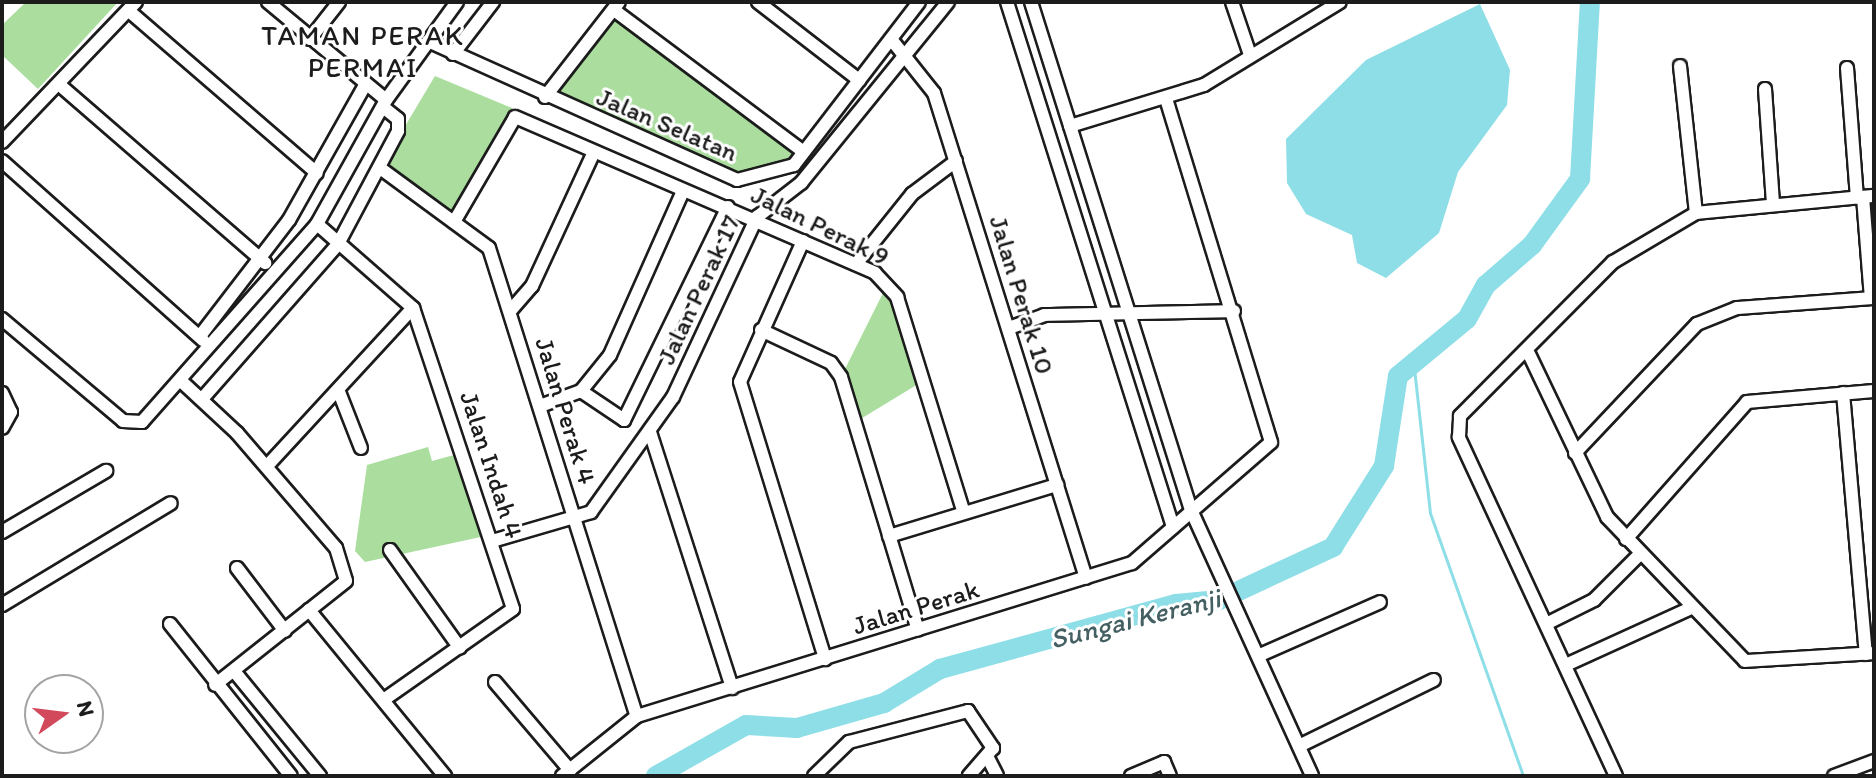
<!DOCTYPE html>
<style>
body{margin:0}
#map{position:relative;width:1876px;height:778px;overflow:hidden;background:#fff;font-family:Itim,sans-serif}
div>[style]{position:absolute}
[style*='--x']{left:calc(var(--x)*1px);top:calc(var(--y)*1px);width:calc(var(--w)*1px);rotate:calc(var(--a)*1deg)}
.green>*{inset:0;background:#aadd9e}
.water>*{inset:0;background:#8ddee7}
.stream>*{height:3px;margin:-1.5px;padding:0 1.5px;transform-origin:1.5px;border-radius:1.5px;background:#8ddee7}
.river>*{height:20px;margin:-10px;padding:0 10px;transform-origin:10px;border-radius:10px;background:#8ddee7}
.roads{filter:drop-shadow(2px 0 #1c1c1c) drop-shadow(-2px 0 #1c1c1c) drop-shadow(0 2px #1c1c1c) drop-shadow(0 -2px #1c1c1c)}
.minor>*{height:12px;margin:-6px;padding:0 6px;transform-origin:6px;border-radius:6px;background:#fff}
span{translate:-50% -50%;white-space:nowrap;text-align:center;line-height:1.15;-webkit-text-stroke:6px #fff;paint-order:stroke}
.street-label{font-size:26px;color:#1c1c1c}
.neighbourhood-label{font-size:28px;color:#1c1c1c;letter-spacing:2px}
.water-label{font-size:28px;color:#446063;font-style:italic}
.frame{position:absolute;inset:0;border:4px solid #1c1c1c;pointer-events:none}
.north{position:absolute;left:24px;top:674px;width:80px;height:80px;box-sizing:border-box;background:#fff;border:2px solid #a4a4a4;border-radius:50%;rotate:76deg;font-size:22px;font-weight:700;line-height:32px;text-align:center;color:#1c1c1c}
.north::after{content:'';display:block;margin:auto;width:28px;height:36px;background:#d1495b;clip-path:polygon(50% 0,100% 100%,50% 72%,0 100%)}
</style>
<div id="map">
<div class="green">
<div style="clip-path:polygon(26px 2px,118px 2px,38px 89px,2px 55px,2px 25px)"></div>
<div style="clip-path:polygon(614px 10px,804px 152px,794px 165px,737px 180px,545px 97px)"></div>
<div style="clip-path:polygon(435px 76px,512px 108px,454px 222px,380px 168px)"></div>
<div style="clip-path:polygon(888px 283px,923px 381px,854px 423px,841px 377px)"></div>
<div style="clip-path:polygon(428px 447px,432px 461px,465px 452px,490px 535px,365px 562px,355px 551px,367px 465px)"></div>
</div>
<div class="water">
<div style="clip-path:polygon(1480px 4px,1510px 70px,1507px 105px,1458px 172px,1439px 233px,1386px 278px,1357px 263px,1352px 235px,1306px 214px,1287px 183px,1286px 139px,1366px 60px)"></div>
</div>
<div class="stream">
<div style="--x:1414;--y:368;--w:146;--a:83.7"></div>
<div style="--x:1430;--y:513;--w:279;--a:70.5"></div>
</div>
<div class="river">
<div style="--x:656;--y:776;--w:103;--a:-29.5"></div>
<div style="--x:746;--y:725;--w:51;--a:3.4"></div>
<div style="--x:797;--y:728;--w:91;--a:-16"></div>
<div style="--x:884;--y:703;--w:66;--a:-31.3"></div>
<div style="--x:940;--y:669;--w:245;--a:-15.4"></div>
<div style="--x:1176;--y:604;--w:43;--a:-5.3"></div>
<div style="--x:1219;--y:600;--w:126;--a:-24.9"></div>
<div style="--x:1333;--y:547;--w:96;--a:-57.8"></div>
<div style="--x:1384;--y:466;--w:91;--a:-81.2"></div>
<div style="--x:1398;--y:376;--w:89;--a:-39.6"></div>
<div style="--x:1467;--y:319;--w:39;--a:-61"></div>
<div style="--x:1486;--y:285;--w:61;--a:-41"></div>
<div style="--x:1532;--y:245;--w:82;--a:-54"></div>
<div style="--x:1580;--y:179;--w:177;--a:-86.8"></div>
</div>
<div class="roads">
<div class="minor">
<div style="--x:268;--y:2;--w:153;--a:39.7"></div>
<div style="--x:758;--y:2;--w:128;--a:37.7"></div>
<div style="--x:1007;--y:2;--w:551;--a:72.45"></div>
<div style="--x:1031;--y:2;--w:533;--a:72.52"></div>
<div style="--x:1191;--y:510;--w:292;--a:65.5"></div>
<div style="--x:1232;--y:2;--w:53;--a:71.2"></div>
<div style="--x:614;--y:10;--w:237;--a:36.8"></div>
<div style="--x:129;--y:11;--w:248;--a:40.8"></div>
<div style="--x:310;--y:39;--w:47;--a:-51.9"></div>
<div style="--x:891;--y:39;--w:69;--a:51.5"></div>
<div style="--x:934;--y:93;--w:508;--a:72.6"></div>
<div style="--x:428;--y:41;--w:339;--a:24.2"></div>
<div style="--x:737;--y:180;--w:59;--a:-14.7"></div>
<div style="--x:794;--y:165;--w:205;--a:-52.5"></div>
<div style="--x:453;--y:54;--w:66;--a:-52.4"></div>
<div style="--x:1680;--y:66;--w:148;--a:83.8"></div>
<div style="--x:1847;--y:68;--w:130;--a:85.6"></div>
<div style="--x:62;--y:87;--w:269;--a:40.9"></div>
<div style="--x:1765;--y:89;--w:115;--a:86"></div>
<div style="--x:545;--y:97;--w:120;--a:-52.1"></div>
<div style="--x:1070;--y:126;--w:140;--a:-17"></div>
<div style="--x:1204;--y:85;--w:159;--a:-31.4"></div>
<div style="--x:2;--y:142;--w:194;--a:-46.3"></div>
<div style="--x:2;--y:161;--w:269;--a:41.7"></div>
<div style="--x:380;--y:168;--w:135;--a:36.3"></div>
<div style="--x:489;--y:248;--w:491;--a:72.5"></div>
<div style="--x:1863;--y:197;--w:101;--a:85.5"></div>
<div style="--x:454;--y:222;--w:121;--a:-59.8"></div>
<div style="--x:515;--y:117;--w:392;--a:23.4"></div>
<div style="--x:875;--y:273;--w:33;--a:47"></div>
<div style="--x:897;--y:297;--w:226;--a:72.8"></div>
<div style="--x:317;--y:224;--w:128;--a:41.2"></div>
<div style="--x:413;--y:308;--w:317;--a:71.6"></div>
<div style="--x:513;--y:609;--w:156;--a:144.9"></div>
<div style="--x:803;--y:241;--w:154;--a:114.1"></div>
<div style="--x:740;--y:382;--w:290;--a:72.9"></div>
<div style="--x:856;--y:264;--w:90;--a:-51.3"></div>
<div style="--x:912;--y:194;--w:55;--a:-36.9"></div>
<div style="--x:511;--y:310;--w:32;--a:-49"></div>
<div style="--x:532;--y:286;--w:145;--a:-65.2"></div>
<div style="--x:2;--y:319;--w:158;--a:40.1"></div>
<div style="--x:123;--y:421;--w:19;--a:3"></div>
<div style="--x:142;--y:422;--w:264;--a:-48.5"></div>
<div style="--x:317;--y:224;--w:142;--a:-60.9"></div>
<div style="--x:386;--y:100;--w:121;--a:-54.1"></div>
<div style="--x:1009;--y:328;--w:37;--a:-20"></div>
<div style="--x:1044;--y:315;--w:190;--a:-1.2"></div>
<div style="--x:761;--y:330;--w:77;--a:25.2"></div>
<div style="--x:831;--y:363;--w:17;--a:54"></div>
<div style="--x:841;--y:377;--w:264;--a:73.1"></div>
<div style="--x:200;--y:336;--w:146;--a:-52.5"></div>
<div style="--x:289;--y:220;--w:153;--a:-60.6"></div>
<div style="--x:1529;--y:354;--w:181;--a:64.4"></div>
<div style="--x:1607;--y:517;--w:199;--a:46.2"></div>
<div style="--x:1745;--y:661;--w:129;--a:-3.5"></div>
<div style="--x:180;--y:380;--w:78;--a:42.9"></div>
<div style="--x:237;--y:433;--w:152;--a:49.3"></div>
<div style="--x:336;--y:548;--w:34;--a:73"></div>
<div style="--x:346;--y:581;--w:167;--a:141.6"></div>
<div style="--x:581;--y:391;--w:52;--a:34"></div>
<div style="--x:624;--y:420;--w:237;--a:-64"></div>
<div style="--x:339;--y:392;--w:60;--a:68.6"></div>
<div style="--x:2;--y:393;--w:21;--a:65"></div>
<div style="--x:11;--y:412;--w:18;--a:119"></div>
<div style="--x:1843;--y:393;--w:262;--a:85"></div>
<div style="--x:202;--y:399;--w:206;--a:-48.7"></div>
<div style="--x:338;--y:244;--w:128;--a:-62"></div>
<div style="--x:398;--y:131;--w:12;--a:-90"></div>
<div style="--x:398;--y:119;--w:19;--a:-141"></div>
<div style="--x:540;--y:406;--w:44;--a:-20.1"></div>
<div style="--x:581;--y:391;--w:46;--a:-51.1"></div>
<div style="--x:610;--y:355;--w:180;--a:-66"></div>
<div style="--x:650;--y:432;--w:269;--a:72.2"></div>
<div style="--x:1575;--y:453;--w:178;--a:-46.6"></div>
<div style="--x:1697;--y:324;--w:43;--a:-21.8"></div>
<div style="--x:1737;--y:308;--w:137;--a:-4.2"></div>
<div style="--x:267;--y:466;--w:215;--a:-47.3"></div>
<div style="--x:2;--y:532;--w:121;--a:-30.4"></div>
<div style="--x:889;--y:536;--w:176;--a:-16.9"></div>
<div style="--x:1626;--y:539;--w:183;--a:-48.5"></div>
<div style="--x:1747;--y:402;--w:127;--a:-5"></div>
<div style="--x:492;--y:541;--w:103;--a:-16.3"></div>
<div style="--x:591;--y:512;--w:141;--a:-54.5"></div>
<div style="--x:673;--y:397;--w:199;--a:-65"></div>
<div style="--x:757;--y:217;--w:56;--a:-37.7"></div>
<div style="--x:801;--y:183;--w:233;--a:-50.9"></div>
<div style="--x:390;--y:550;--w:120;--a:54.5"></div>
<div style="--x:237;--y:568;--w:79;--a:52.7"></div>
<div style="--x:2;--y:605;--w:197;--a:-31.1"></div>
<div style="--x:309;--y:610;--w:215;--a:50.7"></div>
<div style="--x:170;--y:624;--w:194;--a:51.5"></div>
<div style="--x:1546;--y:624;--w:54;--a:-26.6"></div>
<div style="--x:1594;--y:600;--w:65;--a:-45"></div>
<div style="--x:1260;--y:655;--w:131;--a:-23.8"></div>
<div style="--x:1568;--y:664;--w:137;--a:-24.5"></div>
<div style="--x:234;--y:671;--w:136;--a:50.7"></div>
<div style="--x:495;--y:682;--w:116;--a:49.6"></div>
<div style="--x:1299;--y:746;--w:150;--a:-26.1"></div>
<div style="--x:988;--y:758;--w:20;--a:63"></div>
<div style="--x:562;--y:776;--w:96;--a:-38.7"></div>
<div style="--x:637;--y:716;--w:518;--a:-17.18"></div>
<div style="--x:1132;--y:563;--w:184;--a:-41"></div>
<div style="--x:1271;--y:442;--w:360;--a:-107"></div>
<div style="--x:814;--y:776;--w:49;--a:-44.2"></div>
<div style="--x:849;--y:742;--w:123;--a:-14.6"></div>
<div style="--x:968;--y:711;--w:45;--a:56"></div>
<div style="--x:993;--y:748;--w:37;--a:131"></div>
<div style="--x:1131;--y:776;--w:36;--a:-23"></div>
<div style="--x:1164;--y:762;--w:15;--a:67"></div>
<div style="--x:1616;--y:776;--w:374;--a:-114.9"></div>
<div style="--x:1459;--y:437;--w:21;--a:-87"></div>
<div style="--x:1460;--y:416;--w:217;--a:-45.2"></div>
<div style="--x:1613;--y:262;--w:96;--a:-30.6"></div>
<div style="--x:1696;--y:213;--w:179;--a:-5.5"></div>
<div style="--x:1834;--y:776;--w:43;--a:-20.6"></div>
</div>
</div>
<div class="street-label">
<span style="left:667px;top:125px;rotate:23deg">Jalan Selatan</span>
<span style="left:820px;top:226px;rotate:26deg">Jalan Perak 9</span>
<span style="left:699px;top:290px;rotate:-65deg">Jalan Perak 17</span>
<span style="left:1021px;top:295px;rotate:73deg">Jalan Perak 10</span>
<span style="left:565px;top:411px;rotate:73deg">Jalan Perak 4</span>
<span style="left:491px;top:465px;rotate:72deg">Jalan Indah 4</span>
<span style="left:916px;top:608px;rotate:-17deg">Jalan Perak</span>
</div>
<div class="neighbourhood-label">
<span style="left:363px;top:51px">TAMAN PERAK<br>PERMAI</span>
</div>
<div class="water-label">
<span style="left:1135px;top:618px;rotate:-14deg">Sungai Keranji</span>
</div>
<div class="frame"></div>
<div class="north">N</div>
</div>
